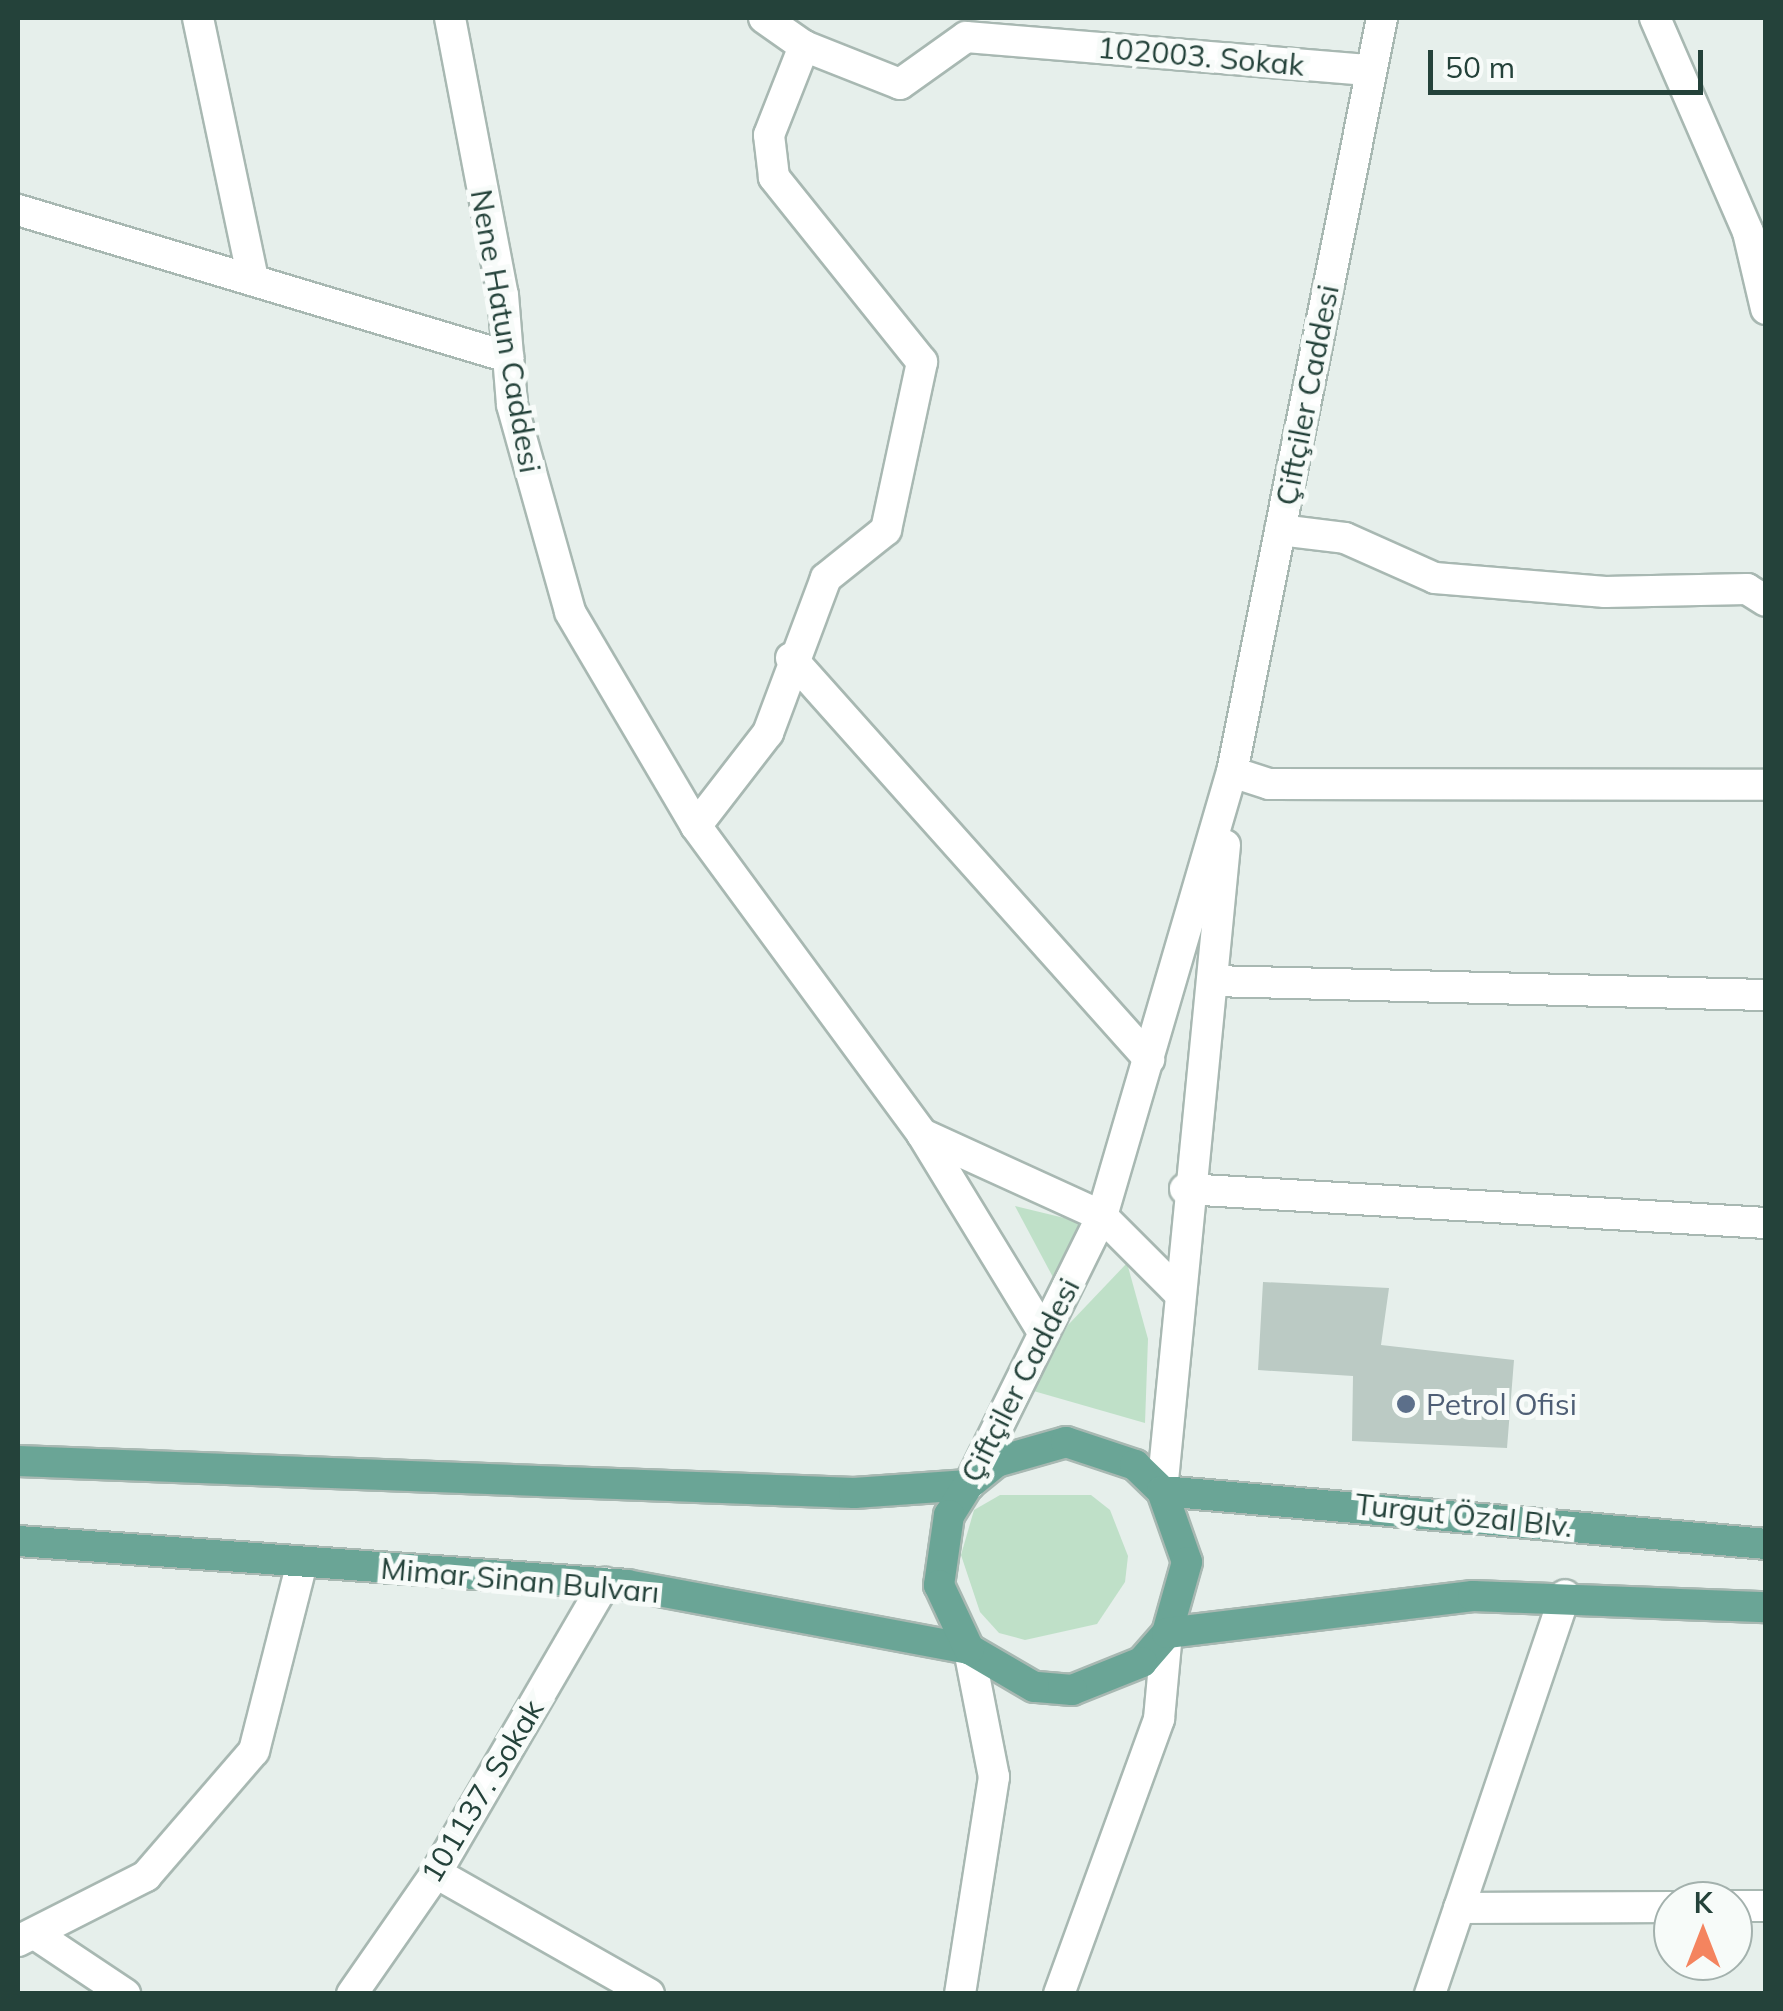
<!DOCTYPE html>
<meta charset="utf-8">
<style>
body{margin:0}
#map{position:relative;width:1783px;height:2011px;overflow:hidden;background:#e6efeb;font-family:Mulish,sans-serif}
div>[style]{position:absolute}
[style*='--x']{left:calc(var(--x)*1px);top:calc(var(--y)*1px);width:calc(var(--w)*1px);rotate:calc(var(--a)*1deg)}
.green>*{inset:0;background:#bfe0c8}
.building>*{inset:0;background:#bbcac4}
.roads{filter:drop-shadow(2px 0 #a8b8b2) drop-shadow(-2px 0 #a8b8b2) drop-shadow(0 2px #a8b8b2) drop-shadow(0 -2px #a8b8b2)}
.minor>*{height:30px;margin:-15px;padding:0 15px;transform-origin:15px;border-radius:15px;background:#fff}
.major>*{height:30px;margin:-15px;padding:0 15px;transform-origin:15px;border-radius:15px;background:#6aa596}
.dots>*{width:28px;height:28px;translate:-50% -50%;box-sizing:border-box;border:5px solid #f7fbf9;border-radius:50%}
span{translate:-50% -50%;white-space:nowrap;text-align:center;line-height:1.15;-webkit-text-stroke:10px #f7fbf9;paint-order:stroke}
.street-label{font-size:30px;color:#24423a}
.service-label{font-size:30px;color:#4e5e75}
.left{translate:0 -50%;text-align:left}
.frame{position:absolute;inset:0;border:20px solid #24423a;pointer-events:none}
.north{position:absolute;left:1653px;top:1881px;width:100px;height:100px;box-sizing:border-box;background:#f7fbf9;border:2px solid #a3b1ad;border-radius:50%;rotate:0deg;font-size:28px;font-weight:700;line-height:40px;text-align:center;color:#24423a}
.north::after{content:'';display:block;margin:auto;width:35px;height:45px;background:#f4845f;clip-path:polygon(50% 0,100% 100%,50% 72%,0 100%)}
.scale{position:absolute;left:1428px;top:50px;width:275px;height:45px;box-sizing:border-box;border:5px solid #24423a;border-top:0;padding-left:12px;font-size:30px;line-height:35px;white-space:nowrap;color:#24423a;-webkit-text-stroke:8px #f7fbf9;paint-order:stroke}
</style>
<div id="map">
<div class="green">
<div style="clip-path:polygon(1015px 1206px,1085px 1223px,1055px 1281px)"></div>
<div style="clip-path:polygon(1127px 1263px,1148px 1339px,1145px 1423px,1030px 1390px,1068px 1325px)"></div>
<div style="clip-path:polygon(1000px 1495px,1091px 1495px,1110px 1510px,1128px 1556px,1125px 1582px,1097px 1624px,1025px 1640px,999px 1633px,980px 1612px,961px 1555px,974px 1510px)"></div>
</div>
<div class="building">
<div style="clip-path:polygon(1263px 1282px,1389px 1288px,1381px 1345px,1514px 1360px,1507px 1448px,1352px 1441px,1353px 1376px,1258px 1370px)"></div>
</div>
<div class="roads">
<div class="minor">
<div style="--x:198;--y:18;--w:268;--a:78.1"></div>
<div style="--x:450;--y:18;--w:282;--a:79.2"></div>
<div style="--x:503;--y:295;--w:110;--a:85.3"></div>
<div style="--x:512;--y:405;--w:215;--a:74.3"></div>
<div style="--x:570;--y:612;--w:248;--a:59.5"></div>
<div style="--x:696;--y:826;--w:382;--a:53.7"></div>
<div style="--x:922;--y:1134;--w:234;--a:58.6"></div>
<div style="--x:764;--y:18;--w:49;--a:35"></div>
<div style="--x:804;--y:46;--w:103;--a:21.6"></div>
<div style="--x:900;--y:84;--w:81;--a:-35.5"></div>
<div style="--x:966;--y:37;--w:406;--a:4.7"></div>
<div style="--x:1655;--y:18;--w:233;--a:66.5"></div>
<div style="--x:1748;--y:232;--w:79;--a:76.8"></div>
<div style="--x:18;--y:210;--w:512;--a:16.7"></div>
<div style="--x:1280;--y:530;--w:65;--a:7"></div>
<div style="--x:1345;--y:538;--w:98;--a:24"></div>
<div style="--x:1435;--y:578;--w:171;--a:4.7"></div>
<div style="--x:1605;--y:592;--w:142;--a:-1.2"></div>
<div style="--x:1747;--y:589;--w:22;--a:32"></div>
<div style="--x:791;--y:658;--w:538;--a:48.24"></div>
<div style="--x:1232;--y:772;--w:39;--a:18"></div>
<div style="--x:1269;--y:784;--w:497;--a:0.1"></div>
<div style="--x:696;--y:826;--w:118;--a:-52.3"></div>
<div style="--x:768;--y:733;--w:165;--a:-69.5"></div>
<div style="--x:826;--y:578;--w:77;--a:-38.7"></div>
<div style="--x:886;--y:530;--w:172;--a:-77.9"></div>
<div style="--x:922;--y:362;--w:237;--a:-128.7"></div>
<div style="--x:774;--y:177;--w:42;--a:-96.8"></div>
<div style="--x:769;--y:135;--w:96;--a:-68.5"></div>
<div style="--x:1212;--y:981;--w:554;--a:1.45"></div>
<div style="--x:922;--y:1134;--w:198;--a:24.5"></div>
<div style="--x:1102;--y:1216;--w:109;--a:45"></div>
<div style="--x:1185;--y:1189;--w:582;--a:3.35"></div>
<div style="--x:969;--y:1485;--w:300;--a:-63.7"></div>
<div style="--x:1102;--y:1216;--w:463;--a:-73.7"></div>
<div style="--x:1232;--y:772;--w:769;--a:-78.75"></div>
<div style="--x:1162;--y:1491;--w:649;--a:-84.43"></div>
<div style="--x:436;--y:1873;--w:245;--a:29.6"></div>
<div style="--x:1733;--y:1906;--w:33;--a:0"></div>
<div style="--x:1459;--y:1908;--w:214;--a:-0.3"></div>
<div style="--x:38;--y:1936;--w:105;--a:33.7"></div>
<div style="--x:18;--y:1941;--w:144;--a:-26.9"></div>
<div style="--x:146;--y:1876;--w:165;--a:-49.2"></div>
<div style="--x:254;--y:1751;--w:195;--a:-75.7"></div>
<div style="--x:352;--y:1994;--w:147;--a:-55.2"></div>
<div style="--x:436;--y:1873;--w:336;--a:-59.8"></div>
<div style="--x:960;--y:1994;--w:220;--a:-81.1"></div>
<div style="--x:994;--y:1777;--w:130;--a:-101.1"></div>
<div style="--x:1059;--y:1994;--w:293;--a:-70"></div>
<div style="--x:1159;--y:1719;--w:86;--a:-84.7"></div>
<div style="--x:1430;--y:1994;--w:421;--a:-71.3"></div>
</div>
<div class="major">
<div style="--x:18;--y:1461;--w:837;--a:2.19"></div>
<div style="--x:854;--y:1493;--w:114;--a:-4"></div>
<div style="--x:968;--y:1485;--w:36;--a:-39"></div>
<div style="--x:996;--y:1462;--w:73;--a:-15.9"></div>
<div style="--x:1066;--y:1442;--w:73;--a:18.4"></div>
<div style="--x:1135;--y:1465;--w:37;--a:44"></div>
<div style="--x:1162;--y:1491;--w:75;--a:70.6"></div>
<div style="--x:1187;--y:1562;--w:74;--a:105.7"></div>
<div style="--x:1167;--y:1633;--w:38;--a:131"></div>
<div style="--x:1142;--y:1662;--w:75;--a:158.2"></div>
<div style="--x:1072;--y:1690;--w:38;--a:-175"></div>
<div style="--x:1034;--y:1687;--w:75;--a:-149.7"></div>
<div style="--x:969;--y:1649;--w:347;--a:-169.4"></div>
<div style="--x:628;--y:1585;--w:612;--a:-175.87"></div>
<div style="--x:968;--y:1485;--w:36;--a:122"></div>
<div style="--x:949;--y:1515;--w:71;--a:98.1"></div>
<div style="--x:939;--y:1585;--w:71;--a:64.9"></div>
<div style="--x:1162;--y:1491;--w:606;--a:5.01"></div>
<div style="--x:1167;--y:1633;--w:308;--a:-6.9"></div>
<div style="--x:1473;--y:1596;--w:293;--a:2.2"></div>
</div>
</div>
<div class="dots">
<div style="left:1406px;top:1404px;background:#5c6f8a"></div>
</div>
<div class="street-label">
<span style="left:1201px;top:56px;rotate:5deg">102003. Sokak</span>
<span style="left:506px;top:331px;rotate:80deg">Nene Hatun Caddesi</span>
<span style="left:1307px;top:395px;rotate:-79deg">Çiftçiler Caddesi</span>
<span style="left:1020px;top:1380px;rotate:-63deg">Çiftçiler Caddesi</span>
<span style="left:1464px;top:1515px;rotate:6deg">Turgut Özal Blv.</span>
<span style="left:520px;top:1580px;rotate:5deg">Mimar Sinan Bulvarı</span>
<span style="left:482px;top:1791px;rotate:-59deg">101137. Sokak</span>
</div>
<div class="service-label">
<span class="left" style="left:1426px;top:1404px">Petrol Ofisi</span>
</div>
<div class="frame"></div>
<div class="north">K</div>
<div class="scale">50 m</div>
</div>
